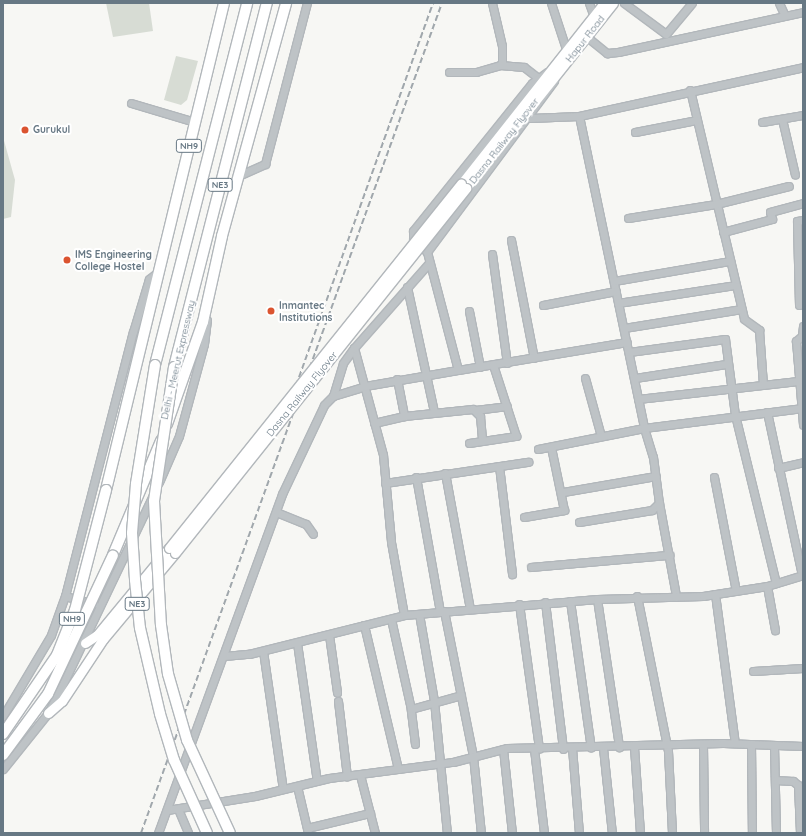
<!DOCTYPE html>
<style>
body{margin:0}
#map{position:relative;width:806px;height:836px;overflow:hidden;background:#f7f7f4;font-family:Quicksand,sans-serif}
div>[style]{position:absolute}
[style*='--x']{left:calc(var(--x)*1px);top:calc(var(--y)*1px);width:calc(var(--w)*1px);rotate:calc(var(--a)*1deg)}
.green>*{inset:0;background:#d7dcd4}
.roads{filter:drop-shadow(1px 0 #b2b7bb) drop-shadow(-1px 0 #b2b7bb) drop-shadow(0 1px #b2b7bb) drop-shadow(0 -1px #b2b7bb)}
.minor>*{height:7px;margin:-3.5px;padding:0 3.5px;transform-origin:3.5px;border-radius:3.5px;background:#bec3c6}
.major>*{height:9px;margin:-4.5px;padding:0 4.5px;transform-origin:4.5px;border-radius:4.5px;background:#fff}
.highway>*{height:10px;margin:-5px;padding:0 5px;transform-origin:5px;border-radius:5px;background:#fff}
.rail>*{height:2px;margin-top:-1px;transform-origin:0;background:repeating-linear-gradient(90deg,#a0a7ac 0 6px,transparent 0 9px)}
.bridges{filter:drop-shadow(1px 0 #b2b7bb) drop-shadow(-1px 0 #b2b7bb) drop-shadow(0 1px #b2b7bb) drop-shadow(0 -1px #b2b7bb)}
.major-bridge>*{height:9px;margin:-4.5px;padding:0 4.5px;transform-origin:4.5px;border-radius:4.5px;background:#fff}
.highway-bridge>*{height:10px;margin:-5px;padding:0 5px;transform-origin:5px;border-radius:5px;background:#fff}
.dots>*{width:11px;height:11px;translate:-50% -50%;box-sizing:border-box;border:2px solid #fff;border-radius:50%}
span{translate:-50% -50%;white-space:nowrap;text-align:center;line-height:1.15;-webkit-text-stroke:4px #fff;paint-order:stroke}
.shield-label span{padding:1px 3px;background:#fff;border:1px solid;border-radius:3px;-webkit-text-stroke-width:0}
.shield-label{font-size:9px;color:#677884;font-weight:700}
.street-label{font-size:10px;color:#677884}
.poi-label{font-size:10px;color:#677884;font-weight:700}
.left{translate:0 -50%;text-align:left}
.frame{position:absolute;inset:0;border:4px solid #677884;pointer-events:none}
</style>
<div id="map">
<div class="green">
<div style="clip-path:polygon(106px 3px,149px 3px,153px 31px,113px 37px)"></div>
<div style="clip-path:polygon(176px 56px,198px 61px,187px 100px,181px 105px,164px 100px)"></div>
<div style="clip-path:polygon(3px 137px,15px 180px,11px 217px,3px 219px)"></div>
</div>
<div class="roads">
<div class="minor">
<div style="--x:492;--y:3;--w:44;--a:76.9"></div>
<div style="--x:502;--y:46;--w:19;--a:90"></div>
<div style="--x:551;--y:3;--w:52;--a:71.9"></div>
<div style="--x:589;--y:3;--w:15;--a:70"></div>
<div style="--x:624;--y:3;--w:52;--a:36.4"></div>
<div style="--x:666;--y:34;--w:40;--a:-50"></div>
<div style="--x:779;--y:3;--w:14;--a:65"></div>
<div style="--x:587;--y:37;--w:26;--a:39"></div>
<div style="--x:607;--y:53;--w:11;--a:-5"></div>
<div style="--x:618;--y:52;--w:189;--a:-12.2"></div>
<div style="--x:449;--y:72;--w:27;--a:0"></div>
<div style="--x:476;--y:72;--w:25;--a:-16"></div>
<div style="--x:500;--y:65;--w:24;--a:5"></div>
<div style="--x:524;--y:67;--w:18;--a:38"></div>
<div style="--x:690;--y:90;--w:235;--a:76.7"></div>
<div style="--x:744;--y:319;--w:19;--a:36"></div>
<div style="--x:759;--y:330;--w:55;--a:85.8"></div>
<div style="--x:131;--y:103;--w:67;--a:16.5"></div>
<div style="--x:579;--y:116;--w:319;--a:78.2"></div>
<div style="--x:644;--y:428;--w:30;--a:73"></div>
<div style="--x:653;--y:457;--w:46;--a:82.6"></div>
<div style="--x:659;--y:503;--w:10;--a:135"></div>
<div style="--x:652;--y:510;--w:74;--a:170.7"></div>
<div style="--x:530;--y:118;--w:49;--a:-2.3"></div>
<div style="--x:579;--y:116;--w:229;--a:-12.3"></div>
<div style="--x:782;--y:119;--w:57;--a:76.9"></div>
<div style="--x:762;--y:122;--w:42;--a:-9.7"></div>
<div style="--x:635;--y:132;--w:62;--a:-11.1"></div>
<div style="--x:238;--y:176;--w:30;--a:-24"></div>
<div style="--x:265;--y:164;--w:166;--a:-75.4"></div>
<div style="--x:628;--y:218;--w:89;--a:-9"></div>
<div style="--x:716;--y:204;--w:75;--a:-13.9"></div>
<div style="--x:723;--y:232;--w:51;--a:-14.9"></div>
<div style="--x:772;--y:219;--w:7;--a:-106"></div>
<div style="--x:770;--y:212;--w:34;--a:-15"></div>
<div style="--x:511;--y:240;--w:120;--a:79"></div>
<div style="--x:427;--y:252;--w:19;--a:-137"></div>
<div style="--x:413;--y:239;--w:8;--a:-90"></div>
<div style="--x:413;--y:231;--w:190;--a:-51.2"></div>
<div style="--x:532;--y:83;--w:19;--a:-36"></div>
<div style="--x:492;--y:254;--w:110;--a:82.2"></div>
<div style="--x:614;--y:281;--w:118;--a:-9.8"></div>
<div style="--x:407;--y:287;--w:128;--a:77.8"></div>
<div style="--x:618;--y:303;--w:118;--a:-8.7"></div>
<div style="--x:543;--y:305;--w:74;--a:-10.9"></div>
<div style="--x:799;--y:305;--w:84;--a:-91.4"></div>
<div style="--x:797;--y:221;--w:6;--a:-9"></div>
<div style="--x:469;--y:311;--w:57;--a:78.9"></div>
<div style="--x:803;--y:326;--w:10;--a:96"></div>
<div style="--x:802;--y:336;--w:8;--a:140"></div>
<div style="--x:796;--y:341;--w:84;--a:85.2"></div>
<div style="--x:624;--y:328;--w:119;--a:-9.2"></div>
<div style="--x:354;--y:348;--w:111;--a:74.8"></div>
<div style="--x:383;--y:455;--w:87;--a:84.7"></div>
<div style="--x:391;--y:542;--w:74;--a:79.9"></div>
<div style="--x:629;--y:352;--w:97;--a:-7.7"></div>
<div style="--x:725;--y:339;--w:77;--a:82.5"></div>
<div style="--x:735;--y:415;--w:173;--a:76.3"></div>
<div style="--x:458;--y:370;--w:171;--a:-9.4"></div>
<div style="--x:585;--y:378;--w:60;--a:74.6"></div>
<div style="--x:635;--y:378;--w:92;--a:-8.7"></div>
<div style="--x:397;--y:379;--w:38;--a:79"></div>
<div style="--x:333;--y:396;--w:34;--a:-73"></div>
<div style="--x:343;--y:363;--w:19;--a:-54"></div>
<div style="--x:354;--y:348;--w:113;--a:-48.6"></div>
<div style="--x:638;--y:399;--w:161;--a:-6.4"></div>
<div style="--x:475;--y:410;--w:32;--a:-7"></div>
<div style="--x:767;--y:412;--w:167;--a:77.9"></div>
<div style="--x:374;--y:423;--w:31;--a:-13"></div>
<div style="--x:404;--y:416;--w:69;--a:-5.8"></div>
<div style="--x:473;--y:409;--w:10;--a:45"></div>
<div style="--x:480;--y:416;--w:25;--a:85"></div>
<div style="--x:469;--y:443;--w:48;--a:-8.5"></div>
<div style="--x:516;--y:436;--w:75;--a:-107.9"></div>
<div style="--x:538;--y:449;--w:108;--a:-11.2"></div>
<div style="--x:644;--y:428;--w:160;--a:-7.2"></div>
<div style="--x:499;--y:466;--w:109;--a:83.1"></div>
<div style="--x:778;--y:468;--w:26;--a:-13"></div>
<div style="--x:445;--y:473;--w:138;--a:79.6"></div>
<div style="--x:416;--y:477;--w:137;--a:79.9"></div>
<div style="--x:714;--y:477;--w:116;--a:79.1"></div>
<div style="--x:159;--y:482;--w:50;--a:-66.5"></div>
<div style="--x:179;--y:436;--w:95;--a:-74.8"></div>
<div style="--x:204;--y:344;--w:24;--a:-83"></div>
<div style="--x:385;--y:483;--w:145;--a:-8.4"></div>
<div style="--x:563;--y:492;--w:94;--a:-9.8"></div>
<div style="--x:659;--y:503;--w:95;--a:79.6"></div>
<div style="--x:276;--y:512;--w:32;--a:22"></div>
<div style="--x:306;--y:524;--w:12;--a:55"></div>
<div style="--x:524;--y:517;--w:41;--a:-9.9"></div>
<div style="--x:564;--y:510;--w:64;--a:-101.7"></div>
<div style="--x:531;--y:567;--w:139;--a:-5"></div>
<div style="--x:767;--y:586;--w:45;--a:79.7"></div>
<div style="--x:715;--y:594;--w:150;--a:82.4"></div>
<div style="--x:65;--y:596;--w:30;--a:15"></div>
<div style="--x:637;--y:596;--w:158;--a:78.7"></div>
<div style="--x:668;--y:751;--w:82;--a:87.2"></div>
<div style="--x:597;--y:599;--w:150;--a:81.5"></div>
<div style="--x:570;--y:601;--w:148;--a:81.9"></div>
<div style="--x:545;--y:602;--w:148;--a:83"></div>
<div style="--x:519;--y:604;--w:146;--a:82.1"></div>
<div style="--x:444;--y:611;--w:148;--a:78.7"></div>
<div style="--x:473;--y:756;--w:77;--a:84.1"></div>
<div style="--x:419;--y:614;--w:88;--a:80.2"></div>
<div style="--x:434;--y:701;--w:133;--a:84.4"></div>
<div style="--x:391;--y:619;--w:92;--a:77.5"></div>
<div style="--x:364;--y:625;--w:148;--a:76.7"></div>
<div style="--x:329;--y:635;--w:58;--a:82"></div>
<div style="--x:297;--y:643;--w:139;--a:81.8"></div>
<div style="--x:263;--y:651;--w:139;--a:81.8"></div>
<div style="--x:224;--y:656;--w:25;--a:-5"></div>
<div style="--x:249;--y:654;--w:160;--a:-14.1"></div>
<div style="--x:404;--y:615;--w:194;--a:-4.7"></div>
<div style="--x:597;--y:599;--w:106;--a:-1.6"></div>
<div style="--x:703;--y:596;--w:65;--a:-8.9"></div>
<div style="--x:767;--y:586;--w:38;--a:-17"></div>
<div style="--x:753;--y:671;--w:50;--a:-3.4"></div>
<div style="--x:338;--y:701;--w:76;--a:83.2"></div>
<div style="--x:3;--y:716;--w:94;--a:-59.3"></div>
<div style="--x:51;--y:635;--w:41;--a:-70.3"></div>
<div style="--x:65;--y:596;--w:273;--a:-75.6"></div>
<div style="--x:133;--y:332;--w:55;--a:-73.2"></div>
<div style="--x:149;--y:279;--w:11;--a:-38"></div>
<div style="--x:415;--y:744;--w:35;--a:-97"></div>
<div style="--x:411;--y:709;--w:52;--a:-15.6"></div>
<div style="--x:751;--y:744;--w:89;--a:89.4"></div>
<div style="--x:703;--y:745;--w:88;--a:89.3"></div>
<div style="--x:774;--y:745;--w:88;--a:88.7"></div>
<div style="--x:634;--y:747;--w:86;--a:86"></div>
<div style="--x:572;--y:748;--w:85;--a:85.3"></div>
<div style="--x:603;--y:748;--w:85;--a:84"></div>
<div style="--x:503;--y:749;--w:84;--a:83.9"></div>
<div style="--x:534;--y:749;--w:85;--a:83.2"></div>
<div style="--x:3;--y:769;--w:72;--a:-51.2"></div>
<div style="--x:48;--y:713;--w:28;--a:-63"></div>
<div style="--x:61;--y:688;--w:214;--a:-64.5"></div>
<div style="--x:360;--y:775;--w:60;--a:75.5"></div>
<div style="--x:775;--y:780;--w:18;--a:3"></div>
<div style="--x:793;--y:781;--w:6;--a:39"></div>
<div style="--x:798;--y:785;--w:48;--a:87.6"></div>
<div style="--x:297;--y:786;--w:48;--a:76.8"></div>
<div style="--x:178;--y:809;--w:26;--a:67"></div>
<div style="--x:167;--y:810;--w:89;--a:-9"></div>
<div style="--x:255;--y:796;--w:76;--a:-13.7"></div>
<div style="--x:329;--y:778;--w:125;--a:-7.4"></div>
<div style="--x:453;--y:762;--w:56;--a:-14.5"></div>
<div style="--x:507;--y:748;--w:216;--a:-1.3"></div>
<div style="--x:723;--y:743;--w:80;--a:2.1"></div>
<div style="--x:307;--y:828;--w:65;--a:-13.4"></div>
<div style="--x:158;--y:833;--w:361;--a:-69.9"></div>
<div style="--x:282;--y:494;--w:98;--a:-64.7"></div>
<div style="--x:324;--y:405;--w:13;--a:-45"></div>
<div style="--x:333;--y:396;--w:34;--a:-17"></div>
<div style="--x:365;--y:386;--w:94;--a:-9.8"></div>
<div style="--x:458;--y:370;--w:122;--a:-104.7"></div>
<div style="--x:427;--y:252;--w:213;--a:-53.4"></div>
</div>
<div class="major">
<div style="--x:461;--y:184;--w:231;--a:-51.7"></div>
<div style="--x:466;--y:188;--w:236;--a:-51.5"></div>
<div style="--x:85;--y:643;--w:14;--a:-34"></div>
<div style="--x:97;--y:635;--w:113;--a:-50.4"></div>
<div style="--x:48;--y:713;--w:18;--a:-41"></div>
<div style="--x:62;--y:701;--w:74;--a:-56.5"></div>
<div style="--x:103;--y:639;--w:112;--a:-50.1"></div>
</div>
<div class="highway">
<div style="--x:155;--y:365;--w:374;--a:-75.7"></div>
<div style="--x:174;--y:367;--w:376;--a:-75.7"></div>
<div style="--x:167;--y:424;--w:108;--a:-70.6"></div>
<div style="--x:203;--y:322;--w:88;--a:-77.5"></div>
<div style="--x:222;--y:236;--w:242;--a:-74.6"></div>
<div style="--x:106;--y:490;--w:501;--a:-76.38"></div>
<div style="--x:113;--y:555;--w:124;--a:-67.2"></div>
</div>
</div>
<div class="rail">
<div style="--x:293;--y:394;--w:415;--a:-70.3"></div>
<div style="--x:141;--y:833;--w:883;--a:-70.07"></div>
</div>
<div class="bridges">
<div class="major-bridge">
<div style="--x:169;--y:548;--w:467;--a:-51.3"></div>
<div style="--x:175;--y:553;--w:467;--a:-51.4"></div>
</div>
<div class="highway-bridge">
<div style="--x:155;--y:365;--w:121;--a:99.1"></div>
<div style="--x:136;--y:484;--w:49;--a:94.7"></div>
<div style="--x:132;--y:533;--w:47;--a:86.3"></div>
<div style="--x:135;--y:580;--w:48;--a:84.1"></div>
<div style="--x:140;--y:628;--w:88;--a:76.9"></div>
<div style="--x:160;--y:714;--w:48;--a:73.1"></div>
<div style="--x:174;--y:760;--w:80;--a:65.7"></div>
<div style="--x:174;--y:367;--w:135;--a:98.5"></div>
<div style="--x:154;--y:501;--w:124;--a:86.8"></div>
<div style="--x:161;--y:625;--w:49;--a:81.9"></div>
<div style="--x:168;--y:674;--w:69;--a:73.9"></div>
<div style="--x:187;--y:740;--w:102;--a:65.2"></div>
<div style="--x:3;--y:734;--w:96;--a:-55.6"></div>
<div style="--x:57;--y:655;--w:48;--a:-68.2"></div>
<div style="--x:75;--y:610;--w:124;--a:-75.5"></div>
<div style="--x:3;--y:755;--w:76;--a:-53.6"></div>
<div style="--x:48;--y:694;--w:153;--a:-64.9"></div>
</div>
</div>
<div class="dots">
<div style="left:25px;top:130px;background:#db5430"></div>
<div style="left:67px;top:260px;background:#db5430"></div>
<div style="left:271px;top:311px;background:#db5430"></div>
</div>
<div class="shield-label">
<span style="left:189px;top:146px">NH9</span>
<span style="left:220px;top:185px">NE3</span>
<span style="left:137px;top:604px">NE3</span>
<span style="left:72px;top:619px">NH9</span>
</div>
<div class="street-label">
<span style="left:585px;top:39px;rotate:-52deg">Hapur Road</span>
<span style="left:504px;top:141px;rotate:-52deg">Dasna Railway Flyover</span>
<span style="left:178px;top:360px;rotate:-77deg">Delhi - Meerut Expressway</span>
<span style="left:302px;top:394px;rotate:-51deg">Dasna Railway Flyover</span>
</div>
<div class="poi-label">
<span class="left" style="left:33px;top:130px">Gurukul</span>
<span class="left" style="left:75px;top:260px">IMS Engineering<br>College Hostel</span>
<span class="left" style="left:279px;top:311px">Inmantec<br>Institutions</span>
</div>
<div class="frame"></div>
</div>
